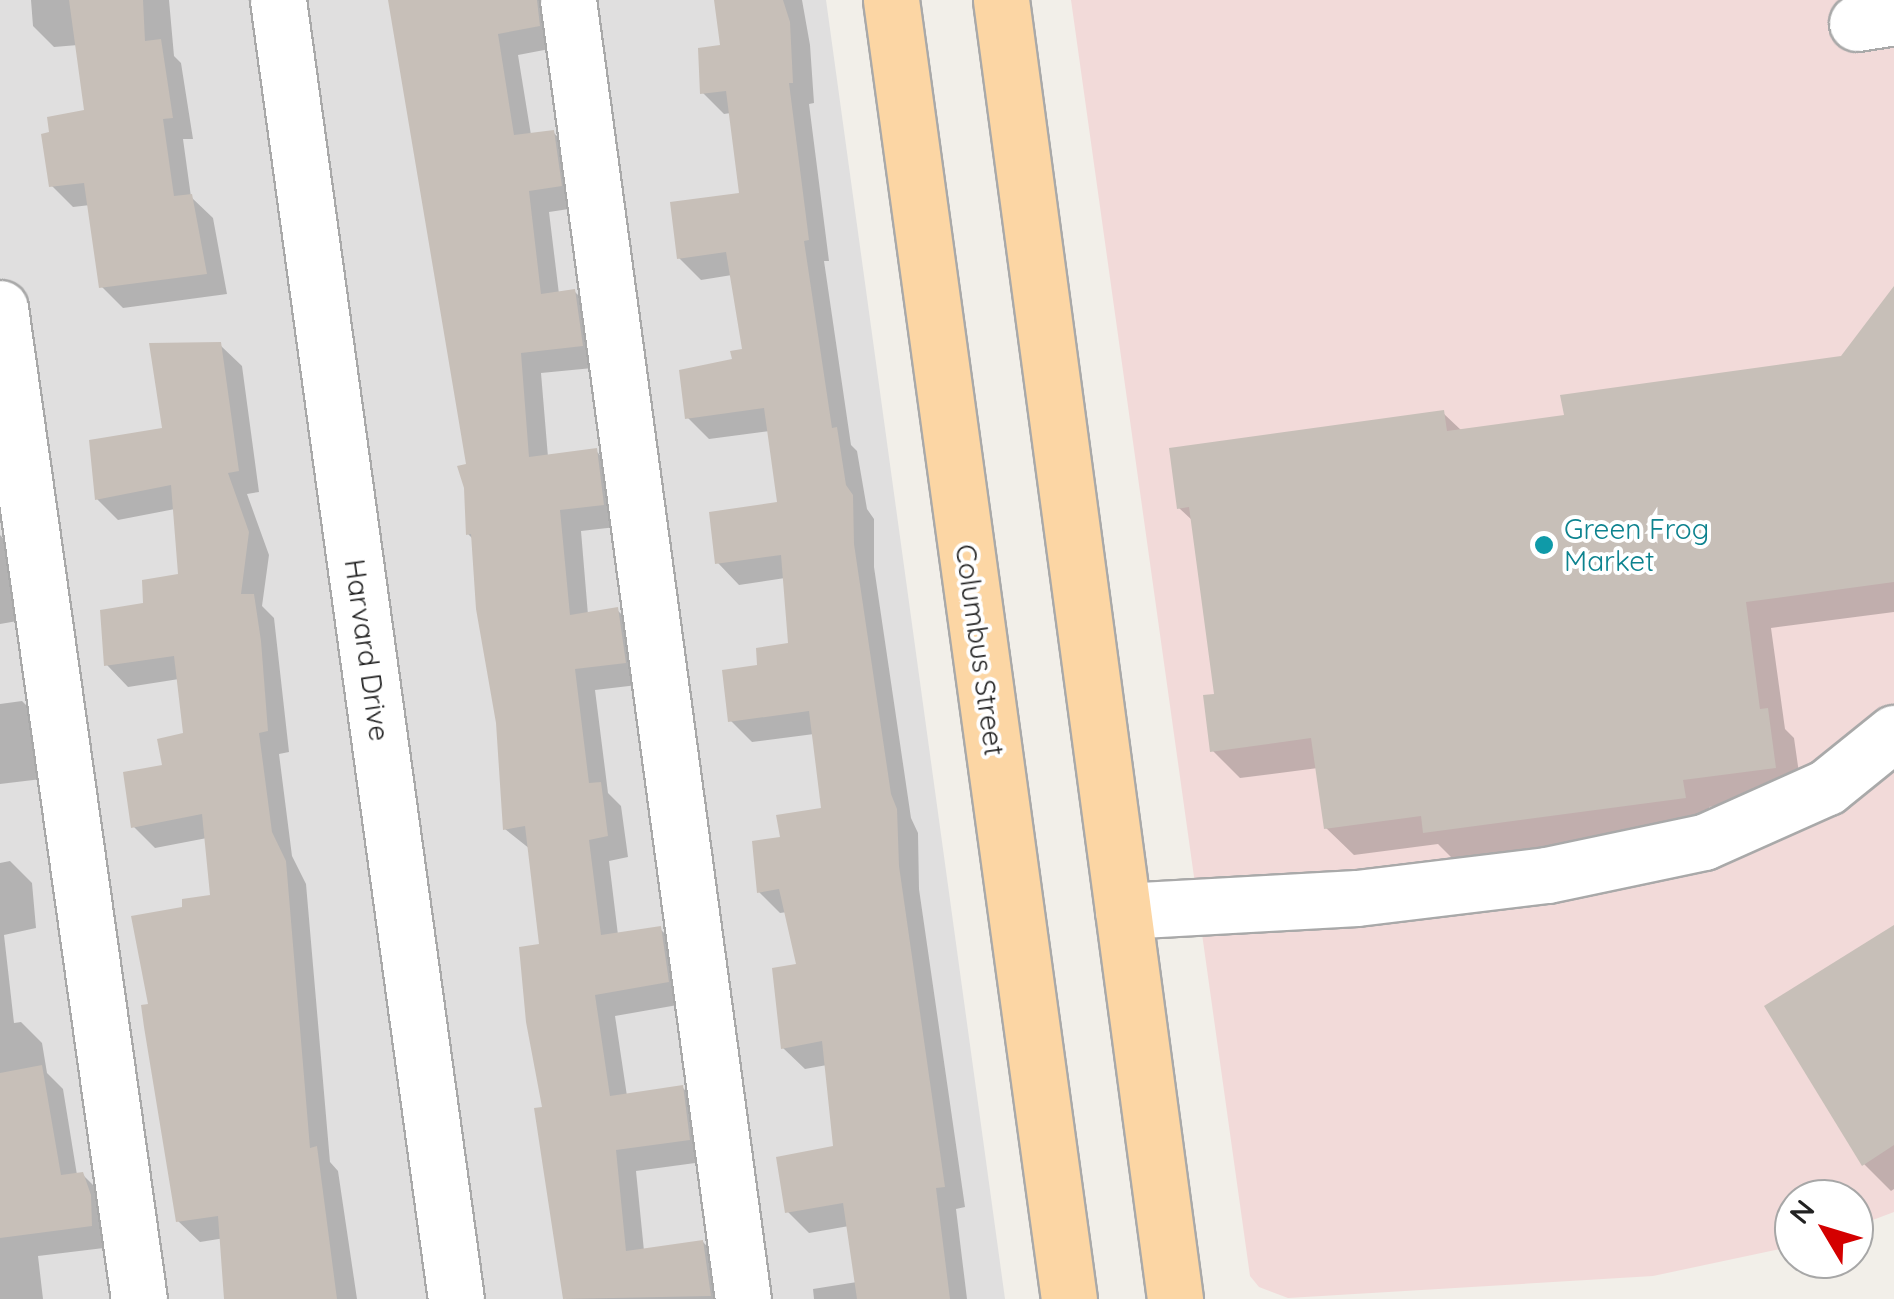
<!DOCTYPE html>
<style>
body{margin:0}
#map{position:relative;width:1894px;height:1299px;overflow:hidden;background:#f2efe9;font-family:Quicksand,sans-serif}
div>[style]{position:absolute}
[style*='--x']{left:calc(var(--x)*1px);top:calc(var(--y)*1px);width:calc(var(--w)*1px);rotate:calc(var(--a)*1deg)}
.residential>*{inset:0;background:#e0dfdf}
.commercial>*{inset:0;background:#f2dad9}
.shadow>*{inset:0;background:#0003}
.building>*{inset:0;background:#c7bfb8}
.roads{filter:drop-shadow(2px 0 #a9a9a9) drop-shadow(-2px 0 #a9a9a9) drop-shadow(0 2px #a9a9a9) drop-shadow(0 -2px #a9a9a9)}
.minor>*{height:55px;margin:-27.5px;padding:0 27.5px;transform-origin:27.5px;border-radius:27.5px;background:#fff}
.major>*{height:55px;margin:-27.5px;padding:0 27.5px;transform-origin:27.5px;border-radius:27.5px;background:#fcd6a4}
.dots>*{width:28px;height:28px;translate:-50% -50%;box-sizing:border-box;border:5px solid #fff;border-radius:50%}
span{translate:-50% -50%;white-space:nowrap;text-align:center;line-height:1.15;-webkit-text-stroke:8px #fff;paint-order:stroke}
.culture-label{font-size:28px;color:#0d838f}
.left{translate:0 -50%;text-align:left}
.street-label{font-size:28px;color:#222}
.north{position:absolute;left:1774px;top:1179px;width:100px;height:100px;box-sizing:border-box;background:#fff;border:2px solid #a7a7a7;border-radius:50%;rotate:308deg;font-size:28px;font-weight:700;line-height:40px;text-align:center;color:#222}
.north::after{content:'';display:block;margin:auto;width:35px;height:45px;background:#d40000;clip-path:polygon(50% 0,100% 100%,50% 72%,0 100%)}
</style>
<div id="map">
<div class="residential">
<div style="clip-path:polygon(0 0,826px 0,1005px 1299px,0 1299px)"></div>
</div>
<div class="commercial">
<div style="clip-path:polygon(1071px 0,1894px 0,1894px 1212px,1854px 1227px,1854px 1199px,1794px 1199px,1794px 1246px,1653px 1276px,1288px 1298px,1259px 1287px,1250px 1276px)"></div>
</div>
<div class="shadow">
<div style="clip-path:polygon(31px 0,169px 0,174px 56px,181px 63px,193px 139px,183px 139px,191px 197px,213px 218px,227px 294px,123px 308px,102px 287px,90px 205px,73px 207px,52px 186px,87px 112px,78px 45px,54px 47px,33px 26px)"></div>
<div style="clip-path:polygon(398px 0,560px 0,560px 47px,518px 55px,531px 135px,553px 132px,574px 154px,582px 207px,549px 212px,559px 294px,575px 292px,596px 313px,603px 367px,541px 373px,548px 457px,596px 451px,617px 472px,625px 526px,581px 531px,588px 615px,617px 610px,639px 631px,646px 684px,595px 690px,608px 793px,621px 806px,628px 857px,609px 861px,618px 935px,660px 929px,682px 950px,689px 1003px,615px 1016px,627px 1096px,682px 1087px,703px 1109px,710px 1161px,636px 1171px,644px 1251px,703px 1242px,724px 1264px,729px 1299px,566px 1299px,537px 1110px,545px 1109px,542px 946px,530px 849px,505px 829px,499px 722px,474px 540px,468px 534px,469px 467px)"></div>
<div style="clip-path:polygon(717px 0,802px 0,810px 45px,814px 103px,809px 104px,829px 261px,824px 261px,851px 445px,857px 451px,867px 509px,874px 519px,874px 567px,911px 818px,918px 833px,919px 889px,965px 1207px,956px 1209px,967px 1299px,814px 1299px,813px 1289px,857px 1282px,849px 1226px,809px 1233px,788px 1212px,836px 1148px,827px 1065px,805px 1069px,783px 1048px,799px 966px,787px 912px,780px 913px,759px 892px,783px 839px,824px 810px,814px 734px,752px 742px,730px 720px,760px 667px,791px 645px,785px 578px,739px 585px,718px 563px,780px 504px,770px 431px,709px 439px,688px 418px,745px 351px,732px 275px,701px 280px,679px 258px,742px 195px,731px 113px,724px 114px,703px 93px,723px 47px)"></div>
<div style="clip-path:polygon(1894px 307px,1894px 612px,1771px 628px,1785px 729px,1794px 738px,1802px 794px,1709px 807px,1711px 824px,1453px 859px,1438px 844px,1354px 855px,1326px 828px,1318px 768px,1240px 778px,1213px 751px,1217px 696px,1193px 521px,1179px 508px,1443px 413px,1462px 431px,1566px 418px,1842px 358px)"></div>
<div style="clip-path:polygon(220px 345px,242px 366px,259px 492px,247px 494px,269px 555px,262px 606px,274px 618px,289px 752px,279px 754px,292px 856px,306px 884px,330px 1162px,338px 1171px,357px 1299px,238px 1299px,225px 1238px,200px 1242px,178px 1221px,151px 1006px,184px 910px,212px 897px,207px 838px,155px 848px,134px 827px,186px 735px,179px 679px,128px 687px,107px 665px,146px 605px,181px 577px,175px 509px,118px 520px,97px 499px,165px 430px)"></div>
<div style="clip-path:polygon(0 535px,20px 556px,29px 619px,0 624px)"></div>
<div style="clip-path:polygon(22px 701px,43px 722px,50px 778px,0 784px,0 704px)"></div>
<div style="clip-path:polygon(10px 861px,32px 883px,36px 928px,4px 935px,14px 1023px,21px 1022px,42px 1043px,47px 1073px,63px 1089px,77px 1175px,82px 1174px,104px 1196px,112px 1247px,38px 1256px,43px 1299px,0 1299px,0 863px)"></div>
<div style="clip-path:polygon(1894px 928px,1894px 1189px,1891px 1191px,1864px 1164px)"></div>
</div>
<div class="building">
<div style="clip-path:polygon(69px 0,143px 0,145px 41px,161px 39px,173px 118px,163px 119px,174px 196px,192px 194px,207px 274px,99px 288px,84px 183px,49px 187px,41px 134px,49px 132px,47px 117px,84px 110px)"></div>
<div style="clip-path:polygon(388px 0,537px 0,540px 26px,498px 34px,514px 135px,554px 130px,562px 186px,529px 191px,541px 294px,575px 289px,583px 346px,521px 353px,529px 457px,597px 448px,604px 505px,560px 510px,570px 615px,618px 607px,626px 663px,575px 669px,589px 783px,601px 782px,608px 836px,589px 840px,601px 935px,661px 926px,669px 982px,595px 995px,610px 1096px,683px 1085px,690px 1140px,616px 1150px,626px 1251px,703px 1240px,711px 1296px,563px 1299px,534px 1108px,542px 1107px,526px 1022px,519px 947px,539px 944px,525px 826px,503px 830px,496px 723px,476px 609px,471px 534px,466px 535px,464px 488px,457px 466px,466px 464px)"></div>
<div style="clip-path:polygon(714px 0,783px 0,790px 22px,793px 83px,789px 83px,809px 240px,804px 241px,832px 428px,837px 427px,846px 485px,853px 495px,854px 544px,891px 794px,897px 809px,899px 866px,945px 1187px,936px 1188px,950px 1299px,857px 1299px,843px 1203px,785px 1213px,776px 1157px,833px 1146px,822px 1041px,781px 1049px,772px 968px,796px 964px,779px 889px,757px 893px,752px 841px,780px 837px,776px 815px,821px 808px,809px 711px,728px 722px,722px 670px,757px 665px,756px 648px,788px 643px,781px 555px,715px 564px,709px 512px,777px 502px,764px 408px,685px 419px,679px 370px,732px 359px,730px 351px,742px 349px,726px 252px,677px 259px,670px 202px,739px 193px,726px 91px,700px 94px,698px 48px,720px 45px)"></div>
<div style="clip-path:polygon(1894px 286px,1894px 582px,1746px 602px,1760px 709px,1768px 708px,1776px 768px,1683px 780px,1686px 798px,1423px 833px,1421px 816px,1324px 829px,1311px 738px,1210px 752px,1203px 695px,1214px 694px,1189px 507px,1177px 509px,1169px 448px,1444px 410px,1447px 431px,1564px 415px,1560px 395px,1841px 356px)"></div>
<div style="clip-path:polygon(221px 342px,239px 471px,228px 473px,249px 532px,241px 594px,254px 594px,261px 641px,268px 731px,259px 733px,272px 832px,286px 861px,310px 1148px,317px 1146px,337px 1299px,224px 1299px,218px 1216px,176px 1222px,144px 1027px,141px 1005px,148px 1004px,131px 916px,182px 907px,182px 899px,210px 895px,202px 814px,131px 828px,123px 772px,162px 765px,157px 739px,183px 733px,174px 656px,104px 666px,100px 610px,143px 603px,142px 580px,178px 574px,171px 485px,95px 500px,89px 440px,162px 428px,149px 343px)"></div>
<div style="clip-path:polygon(1894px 925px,1894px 1145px,1862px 1166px,1764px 1006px)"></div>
<div style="clip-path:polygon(42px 1065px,61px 1175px,83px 1172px,91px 1195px,92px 1226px,0 1238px,0 1073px)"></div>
</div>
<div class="roads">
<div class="minor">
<div style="--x:278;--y:0;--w:1311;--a:82.2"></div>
<div style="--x:568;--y:0;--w:1311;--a:82.33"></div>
<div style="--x:1857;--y:23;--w:37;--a:-9"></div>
<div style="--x:0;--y:308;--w:1001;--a:82.02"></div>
<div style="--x:1123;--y:911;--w:234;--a:-3.2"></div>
<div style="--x:1357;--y:898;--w:191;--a:-6.9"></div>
<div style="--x:1547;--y:875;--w:160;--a:-11.9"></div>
<div style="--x:1704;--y:842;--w:135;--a:-24.1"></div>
<div style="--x:1827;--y:787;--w:86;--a:-38.9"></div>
</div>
<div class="major">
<div style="--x:891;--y:0;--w:1311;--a:82.2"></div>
<div style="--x:1001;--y:0;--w:1311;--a:82.37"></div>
</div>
</div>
<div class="dots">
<div style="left:1544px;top:545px;background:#0f9aa8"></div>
</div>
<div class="culture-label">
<span class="left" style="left:1564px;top:545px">Green Frog<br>Market</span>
</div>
<div class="street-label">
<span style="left:367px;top:650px;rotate:82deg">Harvard Drive</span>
<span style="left:980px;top:650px;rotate:82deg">Columbus Street</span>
</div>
<div class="north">N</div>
</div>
